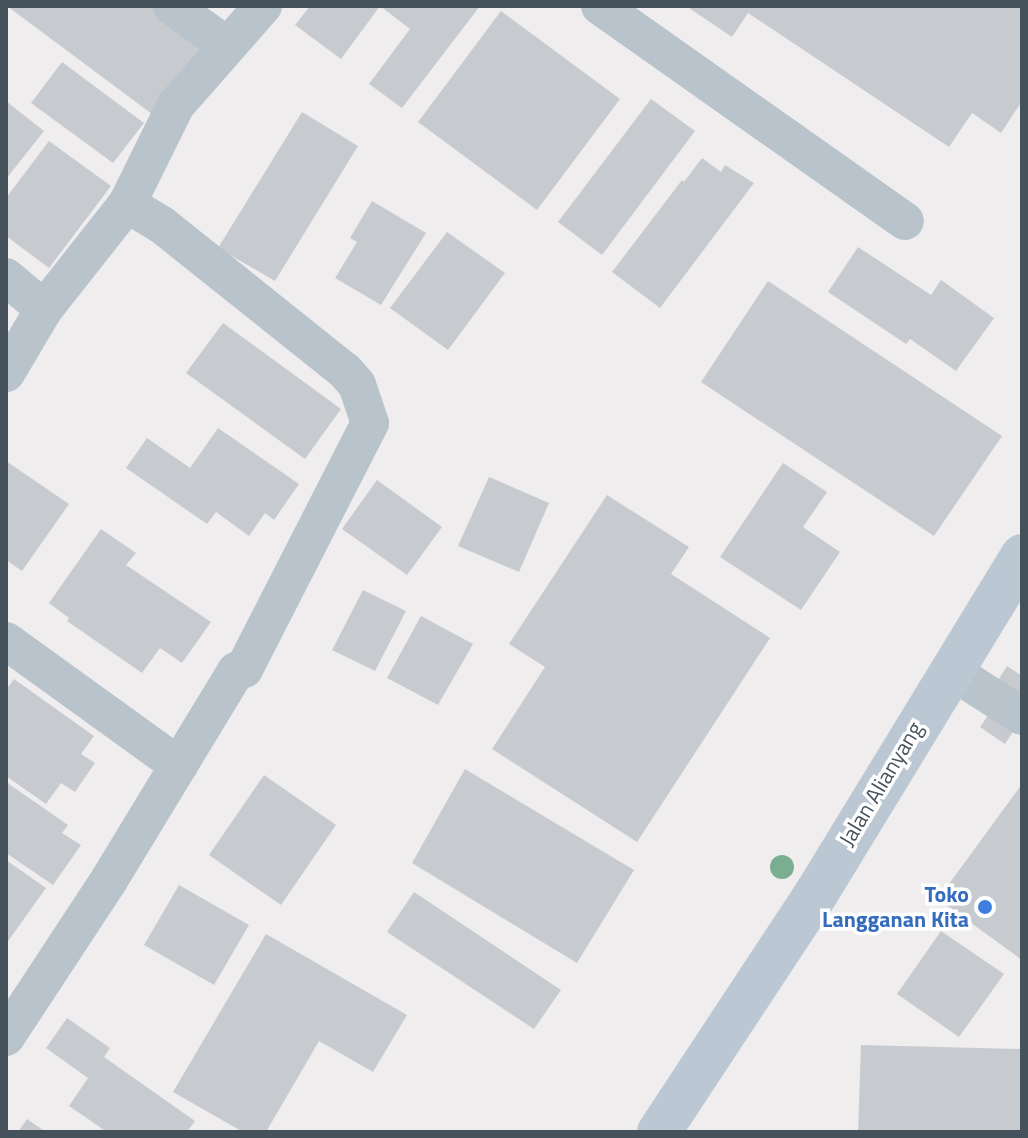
<!DOCTYPE html>
<style>
body{margin:0}
#map{position:relative;width:1028px;height:1138px;overflow:hidden;background:#f0edee;font-family:"Titillium Web",sans-serif}
div>[style]{position:absolute}
[style*='--x']{left:calc(var(--x)*1px);top:calc(var(--y)*1px);width:calc(var(--w)*1px);rotate:calc(var(--a)*1deg)}
.building>*{inset:0;background:#c7cbd0}
.street>*{height:38px;margin:-19px;padding:0 19px;transform-origin:19px;border-radius:19px;background:#b9c3cb}
.secondary>*{height:44px;margin:-22px;padding:0 22px;transform-origin:22px;border-radius:22px;background:#bbc7d2}
.trees>*{width:24px;height:24px;margin:-12px;border-radius:50%;background:#79ae90}
.dots>*{width:22px;height:22px;translate:-50% -50%;box-sizing:border-box;border:4px solid #fff;border-radius:50%}
span{translate:-50% -50%;white-space:nowrap;text-align:center;line-height:1.15;-webkit-text-stroke:7px #fff;paint-order:stroke}
.street-label{font-size:22px;color:#46525b}
.shop-label{font-size:22px;color:#366cbe;font-weight:700}
.right{translate:-100% -50%;text-align:right}
.frame{position:absolute;inset:0;border:8px solid #46525b;pointer-events:none}
</style>
<div id="map">
<div class="building">
<div style="clip-path:polygon(7px 6px,156px 6px,205px 43px,152px 114px)"></div>
<div style="clip-path:polygon(310px 6px,480px 6px,402px 108px,369px 84px,410px 29px,380px 6px,341px 59px,295px 25px)"></div>
<div style="clip-path:polygon(686px 6px,1022px 6px,1022px 101px,1001px 133px,972px 113px,949px 147px,748px 13px,732px 37px)"></div>
<div style="clip-path:polygon(501px 11px,620px 99px,537px 210px,418px 122px)"></div>
<div style="clip-path:polygon(62px 62px,144px 123px,113px 163px,31px 103px)"></div>
<div style="clip-path:polygon(651px 99px,695px 131px,602px 255px,558px 222px)"></div>
<div style="clip-path:polygon(6px 101px,44px 131px,6px 179px)"></div>
<div style="clip-path:polygon(302px 112px,358px 146px,275px 281px,218px 248px)"></div>
<div style="clip-path:polygon(49px 141px,111px 186px,49px 268px,6px 236px,6px 198px)"></div>
<div style="clip-path:polygon(702px 158px,721px 172px,725px 165px,754px 183px,660px 308px,612px 272px,682px 180px,684px 182px)"></div>
<div style="clip-path:polygon(372px 201px,426px 233px,381px 305px,335px 278px,357px 242px,350px 238px)"></div>
<div style="clip-path:polygon(447px 232px,505px 273px,448px 350px,390px 308px)"></div>
<div style="clip-path:polygon(858px 247px,931px 295px,941px 280px,994px 318px,956px 371px,910px 339px,906px 344px,828px 292px)"></div>
<div style="clip-path:polygon(768px 281px,1002px 436px,934px 536px,701px 382px)"></div>
<div style="clip-path:polygon(223px 323px,341px 409px,305px 459px,186px 373px)"></div>
<div style="clip-path:polygon(218px 428px,299px 484px,274px 520px,265px 513px,249px 536px,216px 512px,207px 524px,126px 468px,147px 438px,190px 468px)"></div>
<div style="clip-path:polygon(6px 461px,69px 504px,22px 571px,6px 560px)"></div>
<div style="clip-path:polygon(783px 463px,827px 492px,803px 527px,840px 552px,801px 610px,720px 557px)"></div>
<div style="clip-path:polygon(489px 477px,549px 503px,519px 572px,458px 546px)"></div>
<div style="clip-path:polygon(377px 480px,442px 527px,407px 575px,342px 529px)"></div>
<div style="clip-path:polygon(607px 495px,689px 547px,671px 574px,770px 638px,637px 842px,492px 749px,545px 667px,509px 644px)"></div>
<div style="clip-path:polygon(101px 529px,136px 553px,126px 565px,211px 622px,182px 663px,160px 648px,142px 673px,67px 621px,69px 618px,49px 603px)"></div>
<div style="clip-path:polygon(363px 590px,406px 611px,375px 671px,332px 650px)"></div>
<div style="clip-path:polygon(421px 616px,473px 644px,438px 705px,387px 678px)"></div>
<div style="clip-path:polygon(1007px 666px,1022px 676px,1022px 693px,1013px 707px,990px 693px)"></div>
<div style="clip-path:polygon(14px 679px,94px 736px,81px 754px,95px 763px,75px 792px,61px 783px,46px 804px,6px 776px,6px 690px)"></div>
<div style="clip-path:polygon(993px 708px,1018px 724px,1005px 744px,980px 727px)"></div>
<div style="clip-path:polygon(465px 769px,634px 870px,577px 963px,412px 863px)"></div>
<div style="clip-path:polygon(264px 775px,336px 825px,281px 905px,209px 855px)"></div>
<div style="clip-path:polygon(6px 782px,68px 825px,62px 833px,81px 845px,53px 885px,6px 853px)"></div>
<div style="clip-path:polygon(1022px 784px,1022px 960px,938px 899px)"></div>
<div style="clip-path:polygon(6px 860px,46px 888px,6px 944px)"></div>
<div style="clip-path:polygon(179px 885px,249px 925px,214px 985px,144px 945px)"></div>
<div style="clip-path:polygon(414px 892px,561px 990px,534px 1029px,387px 932px)"></div>
<div style="clip-path:polygon(941px 931px,1004px 974px,959px 1037px,897px 994px)"></div>
<div style="clip-path:polygon(266px 934px,407px 1015px,373px 1072px,319px 1041px,266px 1132px,243px 1132px,173px 1092px)"></div>
<div style="clip-path:polygon(67px 1018px,110px 1048px,104px 1057px,195px 1121px,187px 1132px,107px 1132px,69px 1106px,88px 1078px,46px 1048px)"></div>
<div style="clip-path:polygon(861px 1045px,1022px 1049px,1022px 1132px,858px 1132px)"></div>
<div style="clip-path:polygon(27px 1119px,46px 1132px,18px 1132px)"></div>
</div>
<div class="street">
<div style="--x:172;--y:6;--w:67;--a:35.8"></div>
<div style="--x:600;--y:6;--w:373;--a:35.2"></div>
<div style="--x:127;--y:204;--w:110;--a:-63.7"></div>
<div style="--x:176;--y:105;--w:132;--a:-48.7"></div>
<div style="--x:6;--y:277;--w:50;--a:40.1"></div>
<div style="--x:6;--y:373;--w:74;--a:-59.3"></div>
<div style="--x:44;--y:309;--w:134;--a:-51.7"></div>
<div style="--x:127;--y:204;--w:41;--a:31"></div>
<div style="--x:162;--y:225;--w:234;--a:38.6"></div>
<div style="--x:345;--y:371;--w:18;--a:49"></div>
<div style="--x:357;--y:385;--w:40;--a:71.1"></div>
<div style="--x:370;--y:423;--w:276;--a:117.1"></div>
<div style="--x:244;--y:669;--w:8;--a:166"></div>
<div style="--x:236;--y:671;--w:245;--a:121.3"></div>
<div style="--x:109;--y:880;--w:188;--a:123.3"></div>
<div style="--x:6;--y:641;--w:213;--a:35.8"></div>
<div style="--x:950;--y:670;--w:85;--a:32.6"></div>
</div>
<div class="secondary">
<div style="--x:659;--y:1132;--w:285;--a:-56.6"></div>
<div style="--x:816;--y:894;--w:396;--a:-58.6"></div>
</div>
<div class="trees">
<div style="left:782px;top:867px"></div>
</div>
<div class="dots">
<div style="left:985px;top:907px;background:#3f7fe0"></div>
</div>
<div class="street-label">
<span style="left:881px;top:784px;rotate:-59deg">Jalan Alianyang</span>
</div>
<div class="shop-label">
<span class="right" style="left:969px;top:907px">Toko<br>Langganan Kita</span>
</div>
<div class="frame"></div>
</div>
